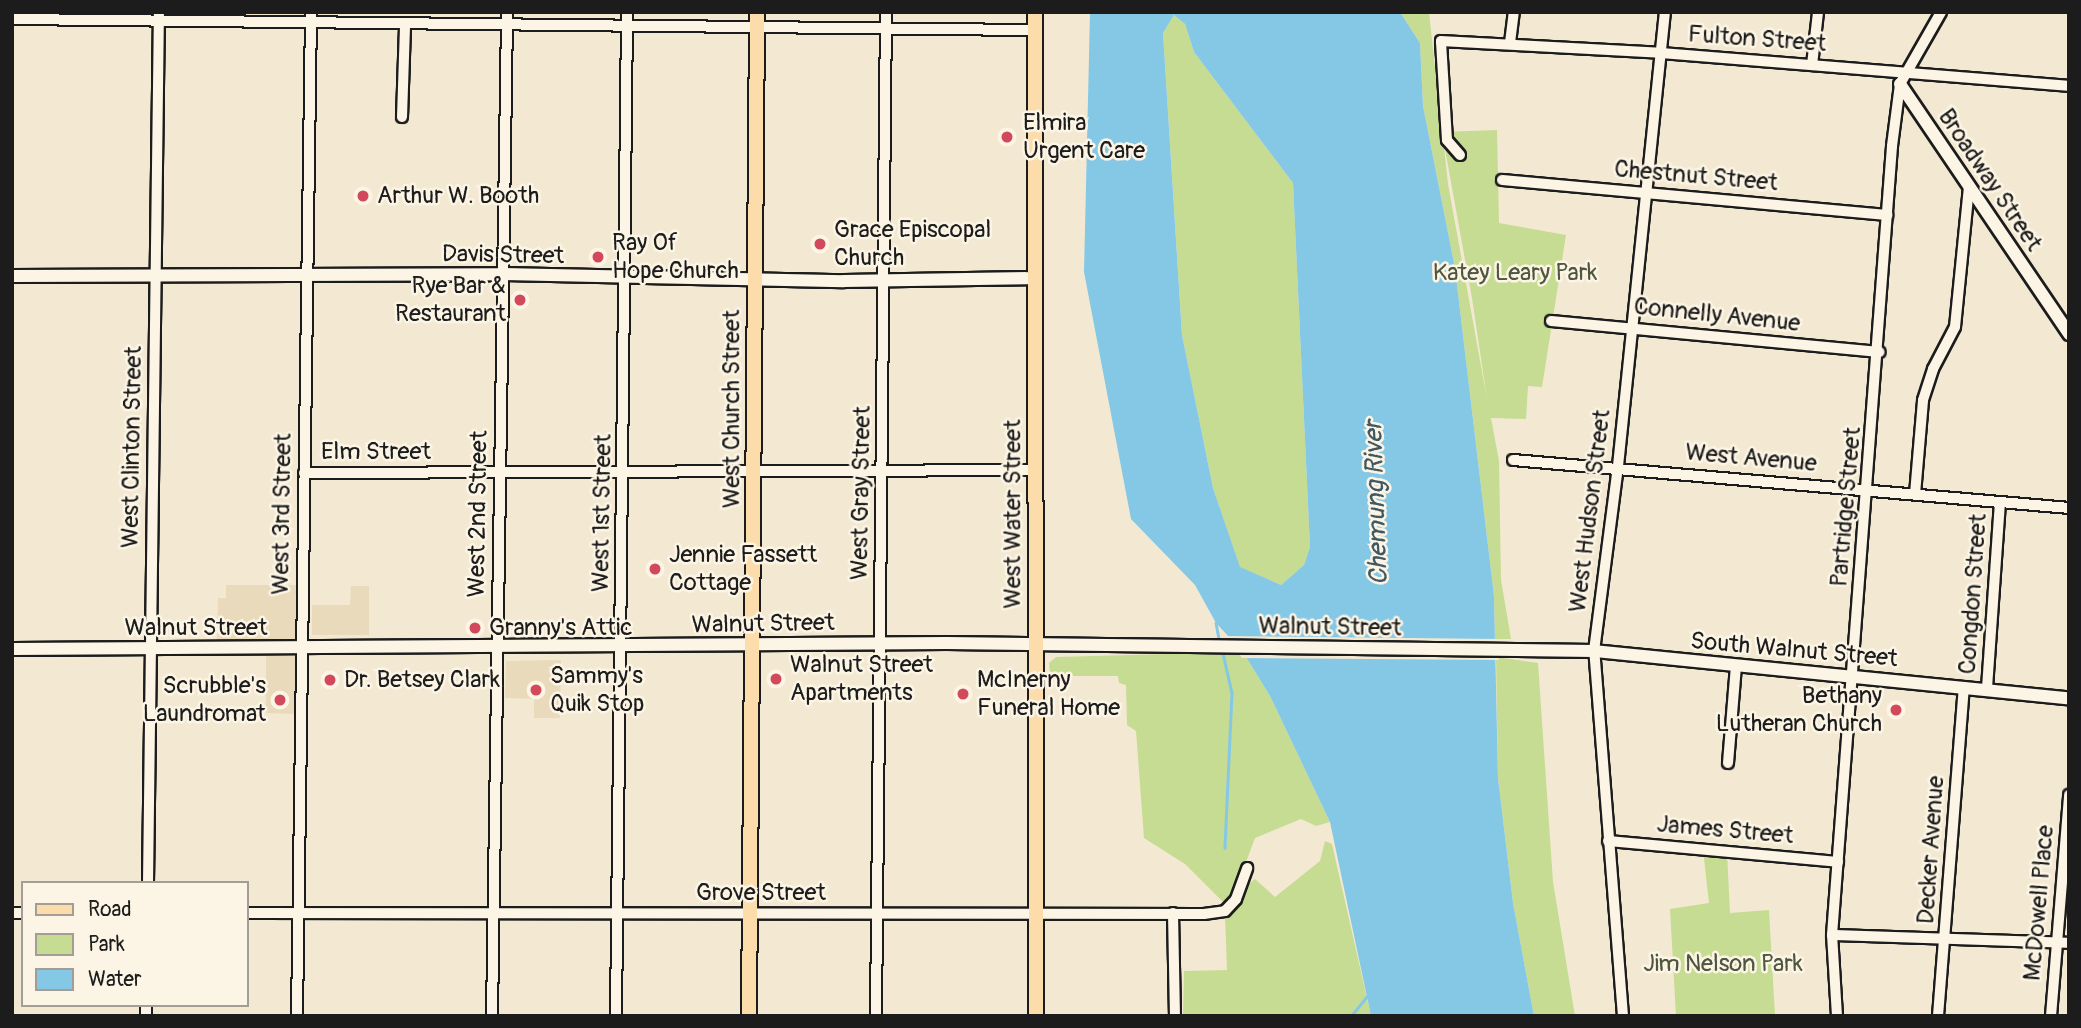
<!DOCTYPE html>
<style>
body{margin:0}
#map{position:relative;width:2081px;height:1028px;overflow:hidden;background:#f3e9d2;font-family:Pangolin,sans-serif}
div>[style]{position:absolute}
[style*='--x']{left:calc(var(--x)*1px);top:calc(var(--y)*1px);width:calc(var(--w)*1px);rotate:calc(var(--a)*1deg)}
.built>*{inset:0;background:#e8dabb}
.green>*{inset:0;background:#c5dc92}
.water>*{inset:0;background:#85c8e6}
.pier>*{inset:0;background:#f3e9d2}
.stream>*{height:2.5px;margin:-1.25px;padding:0 1.25px;transform-origin:1.25px;border-radius:1.25px;background:#85c8e6}
.roads{filter:drop-shadow(2px 0 #1c1c1c) drop-shadow(-2px 0 #1c1c1c) drop-shadow(0 2px #1c1c1c) drop-shadow(0 -2px #1c1c1c)}
.minor>*{height:10px;margin:-5px;padding:0 5px;transform-origin:5px;border-radius:5px;background:#fcf5e5}
.tertiary>*{height:12px;margin:-6px;padding:0 6px;transform-origin:6px;border-radius:6px;background:#fcf5e5}
.primary>*{height:14px;margin:-7px;padding:0 7px;transform-origin:7px;border-radius:7px;background:#fddcac}
.dots>*{width:19px;height:19px;translate:-50% -50%;box-sizing:border-box;border:4px solid #fcf5e5;border-radius:50%}
span{translate:-50% -50%;white-space:nowrap;text-align:center;line-height:1.15;-webkit-text-stroke:5px #fcf5e5;paint-order:stroke}
.street-label{font-size:24px;color:#1c1c1c}
.poi-label{font-size:24px;color:#1c1c1c}
.left{translate:0 -50%;text-align:left}
.right{translate:-100% -50%;text-align:right}
.park-label{font-size:24px;color:#4f563f}
.water-label{font-size:26px;color:#415863;font-style:italic}
.frame{position:absolute;inset:0;border:14px solid #1c1c1c;pointer-events:none}
.legend{position:absolute;left:21px;top:881px;width:228px;height:126px;box-sizing:border-box;background:#fcf5e5;border:2px solid #a29e95;margin:0;padding:9px 12px;list-style:none;font-size:21px;color:#1c1c1c}
.legend li{display:flex;align-items:center;gap:14px;height:35px}
.legend b{width:35px;border:2px solid #a29e95}
</style>
<div id="map">
<div class="built">
<div style="clip-path:polygon(226px 585px,297px 585px,295px 714px,266px 713px,266px 639px,217px 640px,218px 598px,226px 598px)"></div>
<div style="clip-path:polygon(351px 586px,369px 586px,369px 635px,312px 635px,312px 605px,350px 605px)"></div>
<div style="clip-path:polygon(561px 660px,560px 718px,534px 718px,534px 699px,505px 698px,506px 661px)"></div>
</div>
<div class="green">
<div style="clip-path:polygon(evenodd,1400px 12px,1429px 12px,1442px 132px,1497px 130px,1499px 223px,1566px 235px,1542px 387px,1528px 386px,1526px 419px,1491px 418px,1499px 461px,1501px 580px,1511px 639px,1495px 639px,1494px 596px,1455px 268px,1423px 106px,1420px 43px,1400px 12px,1443px 138px,1472px 298px,1487px 399px,1448px 184px,1443px 138px)"></div>
<div style="clip-path:polygon(1174px 15px,1185px 24px,1194px 52px,1293px 183px,1310px 547px,1304px 565px,1281px 585px,1240px 568px,1213px 488px,1182px 335px,1163px 33px)"></div>
<div style="clip-path:polygon(1243px 652px,1270px 696px,1330px 822px,1316px 826px,1301px 819px,1255px 838px,1233px 897px,1223px 902px,1185px 864px,1144px 838px,1136px 731px,1127px 725px,1126px 685px,1119px 683px,1118px 676px,1050px 676px,1049px 663px,1056px 657px)"></div>
<div style="clip-path:polygon(1496px 657px,1538px 663px,1553px 882px,1575px 1016px,1534px 1016px,1513px 903px,1498px 778px)"></div>
<div style="clip-path:polygon(1325px 841px,1332px 844px,1371px 1016px,1183px 1016px,1184px 971px,1227px 970px,1225px 915px,1238px 906px,1246px 886px,1255px 879px,1275px 897px,1320px 861px)"></div>
<div style="clip-path:polygon(1703px 850px,1727px 852px,1730px 913px,1769px 910px,1775px 1016px,1676px 1016px,1670px 909px,1709px 903px)"></div>
</div>
<div class="water">
<div style="clip-path:polygon(evenodd,1090px 12px,1400px 12px,1420px 43px,1423px 106px,1455px 268px,1494px 596px,1498px 778px,1513px 903px,1534px 1016px,1371px 1016px,1330px 822px,1270px 696px,1243px 652px,1216px 623px,1195px 585px,1131px 519px,1084px 272px,1090px 12px,1174px 15px,1185px 24px,1194px 52px,1293px 183px,1310px 547px,1304px 565px,1281px 585px,1240px 567px,1213px 488px,1182px 335px,1163px 33px,1174px 15px)"></div>
</div>
<div class="pier">
<div style="clip-path:polygon(1223px 636px,1499px 639px,1499px 660px,1242px 658px)"></div>
</div>
<div class="stream">
<div style="--x:1216;--y:623;--w:20;--a:79"></div>
<div style="--x:1222;--y:649;--w:45;--a:77.2"></div>
<div style="--x:1232;--y:693;--w:155;--a:92.6"></div>
<div style="--x:1351;--y:1016;--w:28;--a:-51"></div>
</div>
<div class="roads">
<div class="minor">
<div style="--x:12;--y:19;--w:1021;--a:0.62"></div>
<div style="--x:1510;--y:43;--w:31;--a:-83"></div>
<div style="--x:1812;--y:65;--w:53;--a:-83.5"></div>
<div style="--x:402;--y:117;--w:92;--a:-88.1"></div>
<div style="--x:1460;--y:155;--w:20;--a:-131"></div>
<div style="--x:1447;--y:140;--w:99;--a:-93.5"></div>
<div style="--x:1441;--y:41;--w:219;--a:3.1"></div>
<div style="--x:1660;--y:53;--w:410;--a:4.6"></div>
<div style="--x:1502;--y:180;--w:387;--a:5.2"></div>
<div style="--x:1551;--y:321;--w:330;--a:5.4"></div>
<div style="--x:1513;--y:460;--w:558;--a:4.93"></div>
<div style="--x:304;--y:473;--w:732;--a:-0.23"></div>
<div style="--x:1915;--y:494;--w:94;--a:-85.1"></div>
<div style="--x:1923;--y:400;--w:33;--a:-72"></div>
<div style="--x:1933;--y:369;--w:47;--a:-62.4"></div>
<div style="--x:1955;--y:327;--w:141;--a:-84.3"></div>
<div style="--x:1987;--y:688;--w:185;--a:-86"></div>
<div style="--x:1728;--y:763;--w:97;--a:-85.3"></div>
<div style="--x:1608;--y:841;--w:231;--a:5.2"></div>
<div style="--x:148;--y:883;--w:871;--a:-89.28"></div>
<div style="--x:12;--y:913;--w:11;--a:0"></div>
<div style="--x:247;--y:913;--w:957;--a:0.06"></div>
<div style="--x:1204;--y:914;--w:21;--a:-8"></div>
<div style="--x:1225;--y:911;--w:16;--a:-47"></div>
<div style="--x:1236;--y:899;--w:33;--a:-70"></div>
<div style="--x:1173;--y:913;--w:103;--a:88.9"></div>
<div style="--x:1832;--y:935;--w:237;--a:1.9"></div>
<div style="--x:146;--y:1016;--w:11;--a:-90"></div>
<div style="--x:297;--y:1016;--w:1004;--a:-89.2"></div>
<div style="--x:492;--y:1016;--w:1004;--a:-89.14"></div>
<div style="--x:616;--y:1016;--w:1004;--a:-89.37"></div>
<div style="--x:876;--y:1016;--w:1004;--a:-89.43"></div>
<div style="--x:1623;--y:1016;--w:366;--a:-94.5"></div>
<div style="--x:1594;--y:651;--w:187;--a:-82.6"></div>
<div style="--x:1618;--y:466;--w:456;--a:-84.1"></div>
<div style="--x:1837;--y:1016;--w:81;--a:-93.5"></div>
<div style="--x:1832;--y:935;--w:791;--a:-85.65"></div>
<div style="--x:1892;--y:146;--w:63;--a:-82.6"></div>
<div style="--x:1900;--y:84;--w:83;--a:-60.3"></div>
<div style="--x:1938;--y:1016;--w:330;--a:-85.5"></div>
<div style="--x:2051;--y:1016;--w:222;--a:-85.3"></div>
</div>
<div class="tertiary">
<div style="--x:1900;--y:84;--w:302;--a:55.9"></div>
<div style="--x:12;--y:276;--w:489;--a:-0.2"></div>
<div style="--x:501;--y:274;--w:343;--a:1.2"></div>
<div style="--x:844;--y:281;--w:192;--a:-0.9"></div>
<div style="--x:12;--y:649;--w:935;--a:-0.37"></div>
<div style="--x:947;--y:643;--w:647;--a:0.71"></div>
<div style="--x:1594;--y:651;--w:477;--a:5.7"></div>
</div>
<div class="primary">
<div style="--x:1035;--y:12;--w:1004;--a:89.94"></div>
<div style="--x:749;--y:1016;--w:1004;--a:-89.54"></div>
</div>
</div>
<div class="dots">
<div style="left:1007px;top:137px;background:#d1495b"></div>
<div style="left:363px;top:196px;background:#d1495b"></div>
<div style="left:820px;top:244px;background:#d1495b"></div>
<div style="left:598px;top:257px;background:#d1495b"></div>
<div style="left:520px;top:300px;background:#d1495b"></div>
<div style="left:655px;top:569px;background:#d1495b"></div>
<div style="left:475px;top:628px;background:#d1495b"></div>
<div style="left:776px;top:679px;background:#d1495b"></div>
<div style="left:330px;top:680px;background:#d1495b"></div>
<div style="left:536px;top:690px;background:#d1495b"></div>
<div style="left:963px;top:694px;background:#d1495b"></div>
<div style="left:280px;top:700px;background:#d1495b"></div>
<div style="left:1896px;top:710px;background:#d1495b"></div>
</div>
<div class="street-label">
<span style="left:1757px;top:39px;rotate:4deg">Fulton Street</span>
<span style="left:1696px;top:176px;rotate:5deg">Chestnut Street</span>
<span style="left:1990px;top:180px;rotate:56deg">Broadway Street</span>
<span style="left:503px;top:255px;rotate:1deg">Davis Street</span>
<span style="left:1717px;top:315px;rotate:6deg">Connelly Avenue</span>
<span style="left:732px;top:409px;rotate:-90deg">West Church Street</span>
<span style="left:132px;top:447px;rotate:-89deg">West Clinton Street</span>
<span style="left:376px;top:452px">Elm Street</span>
<span style="left:1751px;top:458px;rotate:5deg">West Avenue</span>
<span style="left:861px;top:493px;rotate:-89deg">West Gray Street</span>
<span style="left:1846px;top:507px;rotate:-85deg">Partridge Street</span>
<span style="left:1590px;top:511px;rotate:-83deg">West Hudson Street</span>
<span style="left:602px;top:513px;rotate:-89deg">West 1st Street</span>
<span style="left:282px;top:514px;rotate:-89deg">West 3rd Street</span>
<span style="left:478px;top:514px;rotate:-89deg">West 2nd Street</span>
<span style="left:1013px;top:514px;rotate:-90deg">West Water Street</span>
<span style="left:1973px;top:594px;rotate:-86deg">Congdon Street</span>
<span style="left:763px;top:624px;rotate:-1deg">Walnut Street</span>
<span style="left:1330px;top:627px;rotate:1deg">Walnut Street</span>
<span style="left:196px;top:628px">Walnut Street</span>
<span style="left:1794px;top:650px;rotate:5deg">South Walnut Street</span>
<span style="left:1725px;top:830px;rotate:5deg">James Street</span>
<span style="left:1931px;top:850px;rotate:-86deg">Decker Avenue</span>
<span style="left:761px;top:893px">Grove Street</span>
<span style="left:2039px;top:903px;rotate:-85deg">McDowell Place</span>
</div>
<div class="poi-label">
<span class="left" style="left:1023px;top:137px">Elmira<br>Urgent Care</span>
<span class="left" style="left:377px;top:196px">Arthur W. Booth</span>
<span class="left" style="left:834px;top:244px">Grace Episcopal<br>Church</span>
<span class="left" style="left:612px;top:257px">Ray Of<br>Hope Church</span>
<span class="right" style="left:506px;top:300px">Rye Bar &amp;<br>Restaurant</span>
<span class="left" style="left:669px;top:569px">Jennie Fassett<br>Cottage</span>
<span class="left" style="left:489px;top:628px">Granny's Attic</span>
<span class="left" style="left:790px;top:679px">Walnut Street<br>Apartments</span>
<span class="left" style="left:550px;top:690px">Sammy's<br>Quik Stop</span>
<span class="left" style="left:344px;top:680px">Dr. Betsey Clark</span>
<span class="left" style="left:977px;top:694px">McInerny<br>Funeral Home</span>
<span class="right" style="left:266px;top:700px">Scrubble's<br>Laundromat</span>
<span class="right" style="left:1882px;top:710px">Bethany<br>Lutheran Church</span>
</div>
<div class="park-label">
<span style="left:1515px;top:273px">Katey Leary Park</span>
<span style="left:1723px;top:964px">Jim Nelson Park</span>
</div>
<div class="water-label">
<span style="left:1377px;top:503px;rotate:-92deg">Chemung River</span>
</div>
<div class="frame"></div>
<ul class="legend">
<li><b style="height:9px;background:#fddcac"></b>Road</li>
<li><b style="height:19px;background:#c5dc92"></b>Park</li>
<li><b style="height:19px;background:#85c8e6"></b>Water</li>
</ul>
</div>
